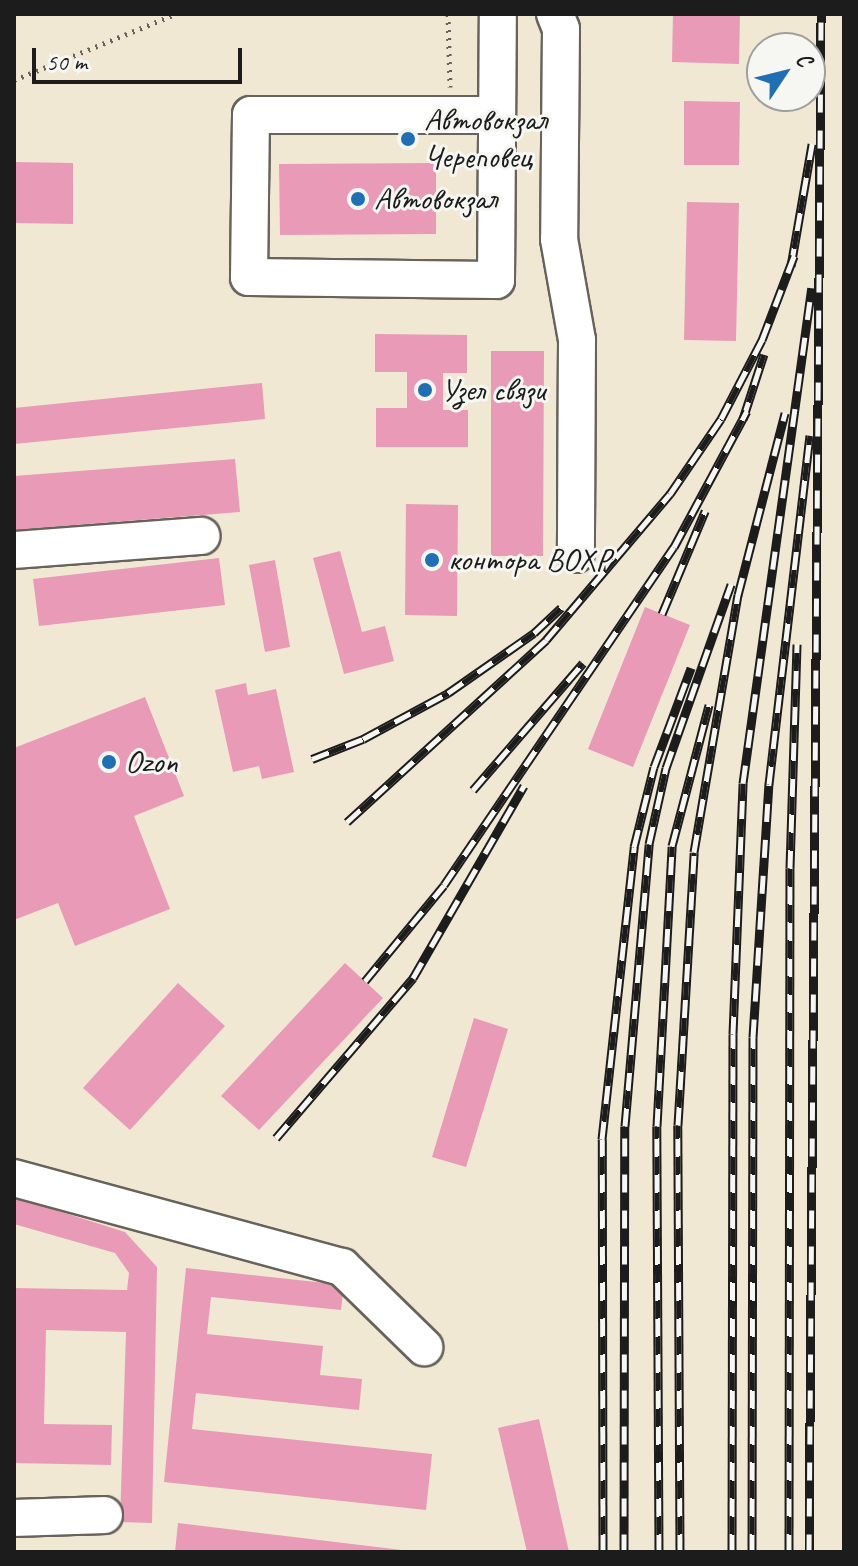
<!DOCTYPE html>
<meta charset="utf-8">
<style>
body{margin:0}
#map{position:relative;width:858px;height:1566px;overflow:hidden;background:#f1e8d4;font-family:Caveat,sans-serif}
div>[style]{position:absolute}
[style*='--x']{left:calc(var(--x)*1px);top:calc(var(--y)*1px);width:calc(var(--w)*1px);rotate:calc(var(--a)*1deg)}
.building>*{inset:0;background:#e89ab7}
.path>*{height:5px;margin-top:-2.5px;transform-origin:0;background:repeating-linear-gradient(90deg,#67635c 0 2px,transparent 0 8px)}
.roads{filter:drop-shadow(2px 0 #67635c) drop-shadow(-2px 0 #67635c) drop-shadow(0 2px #67635c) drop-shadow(0 -2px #67635c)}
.minor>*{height:36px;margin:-18px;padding:0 18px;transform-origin:18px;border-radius:18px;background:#fff}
.rail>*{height:9px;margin-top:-4.5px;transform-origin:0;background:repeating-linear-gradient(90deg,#f6f6f2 0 18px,#1c1c1c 0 36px);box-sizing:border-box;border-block:2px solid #1c1c1c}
.dots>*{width:22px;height:22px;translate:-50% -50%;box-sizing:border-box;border:4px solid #f6f6f2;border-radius:50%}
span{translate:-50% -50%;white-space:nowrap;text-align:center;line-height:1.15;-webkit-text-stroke:6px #f6f6f2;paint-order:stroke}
.poi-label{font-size:32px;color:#1c1c1c}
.left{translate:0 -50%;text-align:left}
.frame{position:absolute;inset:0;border:16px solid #1c1c1c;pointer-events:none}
.north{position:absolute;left:746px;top:32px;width:80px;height:80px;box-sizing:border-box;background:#f6f6f2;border:2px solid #9f9f9c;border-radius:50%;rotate:55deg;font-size:22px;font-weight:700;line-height:32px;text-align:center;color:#1c1c1c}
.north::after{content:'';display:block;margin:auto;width:28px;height:36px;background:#1f6fb2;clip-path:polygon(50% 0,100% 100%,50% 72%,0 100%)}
.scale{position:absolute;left:32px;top:48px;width:210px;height:36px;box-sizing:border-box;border:4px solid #1c1c1c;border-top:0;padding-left:10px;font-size:24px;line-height:28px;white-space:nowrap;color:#1c1c1c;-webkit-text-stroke:6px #f6f6f2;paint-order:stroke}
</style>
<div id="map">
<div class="building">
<div style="clip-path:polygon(673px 14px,740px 14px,739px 64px,672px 62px)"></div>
<div style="clip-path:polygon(684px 101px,740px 102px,739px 165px,684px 165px)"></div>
<div style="clip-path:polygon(14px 162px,73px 163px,73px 224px,14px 223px)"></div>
<div style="clip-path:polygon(436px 163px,436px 234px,280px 235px,279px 164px)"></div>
<div style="clip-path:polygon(687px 202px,739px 203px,736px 341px,684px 340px)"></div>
<div style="clip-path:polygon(375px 334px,467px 335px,467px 373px,443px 373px,443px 410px,468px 410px,468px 447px,376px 447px,376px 408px,407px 408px,407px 372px,375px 372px)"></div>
<div style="clip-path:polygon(491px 351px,544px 351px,543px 556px,491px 556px)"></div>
<div style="clip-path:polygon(262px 383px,265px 419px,14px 444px,14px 408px)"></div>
<div style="clip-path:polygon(235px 459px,240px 512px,14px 530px,14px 476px)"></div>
<div style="clip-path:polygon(406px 504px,458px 505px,457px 616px,405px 615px)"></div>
<div style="clip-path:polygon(340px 551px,362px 632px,385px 626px,394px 661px,344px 674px,313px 558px)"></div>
<div style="clip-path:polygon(219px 558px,225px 605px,39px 626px,33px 579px)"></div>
<div style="clip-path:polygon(275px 560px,290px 647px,265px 652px,249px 565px)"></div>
<div style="clip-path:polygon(645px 607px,690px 625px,633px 767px,588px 749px)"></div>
<div style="clip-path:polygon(246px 683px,248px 695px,276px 689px,294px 772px,262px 779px,259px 766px,233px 772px,215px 690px)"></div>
<div style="clip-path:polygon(145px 697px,184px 796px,134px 816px,170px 909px,75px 946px,58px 903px,14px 920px,14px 748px)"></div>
<div style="clip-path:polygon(345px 963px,383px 998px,259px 1130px,221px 1096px)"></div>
<div style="clip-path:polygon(178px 983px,225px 1026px,130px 1130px,83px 1088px)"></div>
<div style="clip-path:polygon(474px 1018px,508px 1029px,466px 1167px,432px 1157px)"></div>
<div style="clip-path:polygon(14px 1197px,125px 1232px,157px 1267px,152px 1523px,120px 1522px,126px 1332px,46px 1330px,44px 1424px,112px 1425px,111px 1465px,14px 1463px,14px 1288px,127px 1290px,129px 1273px,115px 1253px,14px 1224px)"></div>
<div style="clip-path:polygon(186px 1268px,344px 1285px,341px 1310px,211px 1297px,207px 1334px,323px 1346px,320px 1375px,362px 1379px,359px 1410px,196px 1393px,192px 1429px,432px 1454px,426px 1510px,164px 1482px)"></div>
<div style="clip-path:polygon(539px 1419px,569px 1552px,527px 1552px,498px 1428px)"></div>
<div style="clip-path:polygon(178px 1523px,402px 1550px,402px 1552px,175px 1552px)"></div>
</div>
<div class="path">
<div style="--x:448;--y:14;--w:73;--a:88.4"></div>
<div style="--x:14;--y:80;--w:175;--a:-22.2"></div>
</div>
<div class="roads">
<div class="minor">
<div style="--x:555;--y:14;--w:16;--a:68"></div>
<div style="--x:561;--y:29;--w:210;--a:90.5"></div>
<div style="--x:559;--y:239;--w:103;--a:79.9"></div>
<div style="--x:577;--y:340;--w:214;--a:90.3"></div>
<div style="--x:497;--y:115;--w:246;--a:180"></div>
<div style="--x:251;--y:115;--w:162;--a:90.7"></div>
<div style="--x:249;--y:277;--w:247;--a:0.7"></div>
<div style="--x:496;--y:280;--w:266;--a:-89.6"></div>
<div style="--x:14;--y:550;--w:188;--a:-4.3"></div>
<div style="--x:14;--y:1178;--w:340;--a:15.2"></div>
<div style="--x:342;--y:1267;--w:115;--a:44.3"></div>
<div style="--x:14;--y:1518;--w:90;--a:-1.9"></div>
</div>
</div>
<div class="rail">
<div style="--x:791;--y:266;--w:124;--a:-80.2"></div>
<div style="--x:743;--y:419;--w:68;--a:-72.1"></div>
<div style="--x:662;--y:614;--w:112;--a:-67.3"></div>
<div style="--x:312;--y:759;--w:55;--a:-21.4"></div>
<div style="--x:363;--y:739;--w:97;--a:-28.4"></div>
<div style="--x:448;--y:693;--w:105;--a:-34.9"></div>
<div style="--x:534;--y:633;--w:37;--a:-43"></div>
<div style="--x:473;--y:790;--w:168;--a:-49.1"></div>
<div style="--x:347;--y:822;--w:270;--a:-42.4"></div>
<div style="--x:546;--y:640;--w:192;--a:-49.7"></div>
<div style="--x:670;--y:494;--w:91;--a:-55.8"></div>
<div style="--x:721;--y:419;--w:89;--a:-62.6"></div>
<div style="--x:762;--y:340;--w:90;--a:-69.1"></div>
<div style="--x:365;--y:981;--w:124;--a:-50.5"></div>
<div style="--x:444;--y:885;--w:409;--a:-55.8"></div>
<div style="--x:674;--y:547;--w:154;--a:-61.8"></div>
<div style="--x:276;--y:1138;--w:211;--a:-49.4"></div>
<div style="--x:413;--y:978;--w:222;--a:-60"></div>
<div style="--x:603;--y:1552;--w:413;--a:-90.1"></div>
<div style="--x:602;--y:1139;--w:294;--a:-83.7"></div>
<div style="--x:634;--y:847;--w:82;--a:-76"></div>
<div style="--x:654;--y:767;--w:106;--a:-69.5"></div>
<div style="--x:624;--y:1552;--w:426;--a:-89.9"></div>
<div style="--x:625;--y:1126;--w:283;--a:-85.1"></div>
<div style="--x:649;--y:844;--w:78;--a:-77.4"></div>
<div style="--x:666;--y:768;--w:195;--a:-70.5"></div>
<div style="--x:659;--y:1552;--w:426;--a:-90.3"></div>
<div style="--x:657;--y:1126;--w:280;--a:-86.9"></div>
<div style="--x:672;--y:846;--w:146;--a:-75.3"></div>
<div style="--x:680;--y:1552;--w:427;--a:-90.3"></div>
<div style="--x:678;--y:1125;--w:273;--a:-86.6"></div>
<div style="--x:694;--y:852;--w:261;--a:-80.3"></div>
<div style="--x:738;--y:595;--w:188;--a:-75.5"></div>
<div style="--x:732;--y:1552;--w:518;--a:-89.89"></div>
<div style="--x:733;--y:1034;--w:251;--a:-87.7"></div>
<div style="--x:743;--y:783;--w:500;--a:-82.1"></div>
<div style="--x:752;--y:1552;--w:515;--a:-89.89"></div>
<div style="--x:753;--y:1037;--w:254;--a:-86.4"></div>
<div style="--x:769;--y:784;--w:351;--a:-83.3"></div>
<div style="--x:789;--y:1552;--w:684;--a:-89.92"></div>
<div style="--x:790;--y:868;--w:224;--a:-88.2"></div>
<div style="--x:809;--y:1552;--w:1538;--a:-89.55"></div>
</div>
<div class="dots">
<div style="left:408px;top:139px;background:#1f6fb2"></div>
<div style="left:358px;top:199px;background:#1f6fb2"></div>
<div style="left:425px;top:390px;background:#1f6fb2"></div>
<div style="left:432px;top:560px;background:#1f6fb2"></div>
<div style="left:109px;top:762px;background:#1f6fb2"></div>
</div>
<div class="poi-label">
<span class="left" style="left:424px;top:139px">Автовокзал<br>Череповец</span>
<span class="left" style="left:374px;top:199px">Автовокзал</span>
<span class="left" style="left:441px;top:390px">Узел связи</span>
<span class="left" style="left:448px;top:560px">контора ВОХР</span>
<span class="left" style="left:125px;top:762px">Ozon</span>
</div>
<div class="frame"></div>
<div class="north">С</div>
<div class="scale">50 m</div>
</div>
